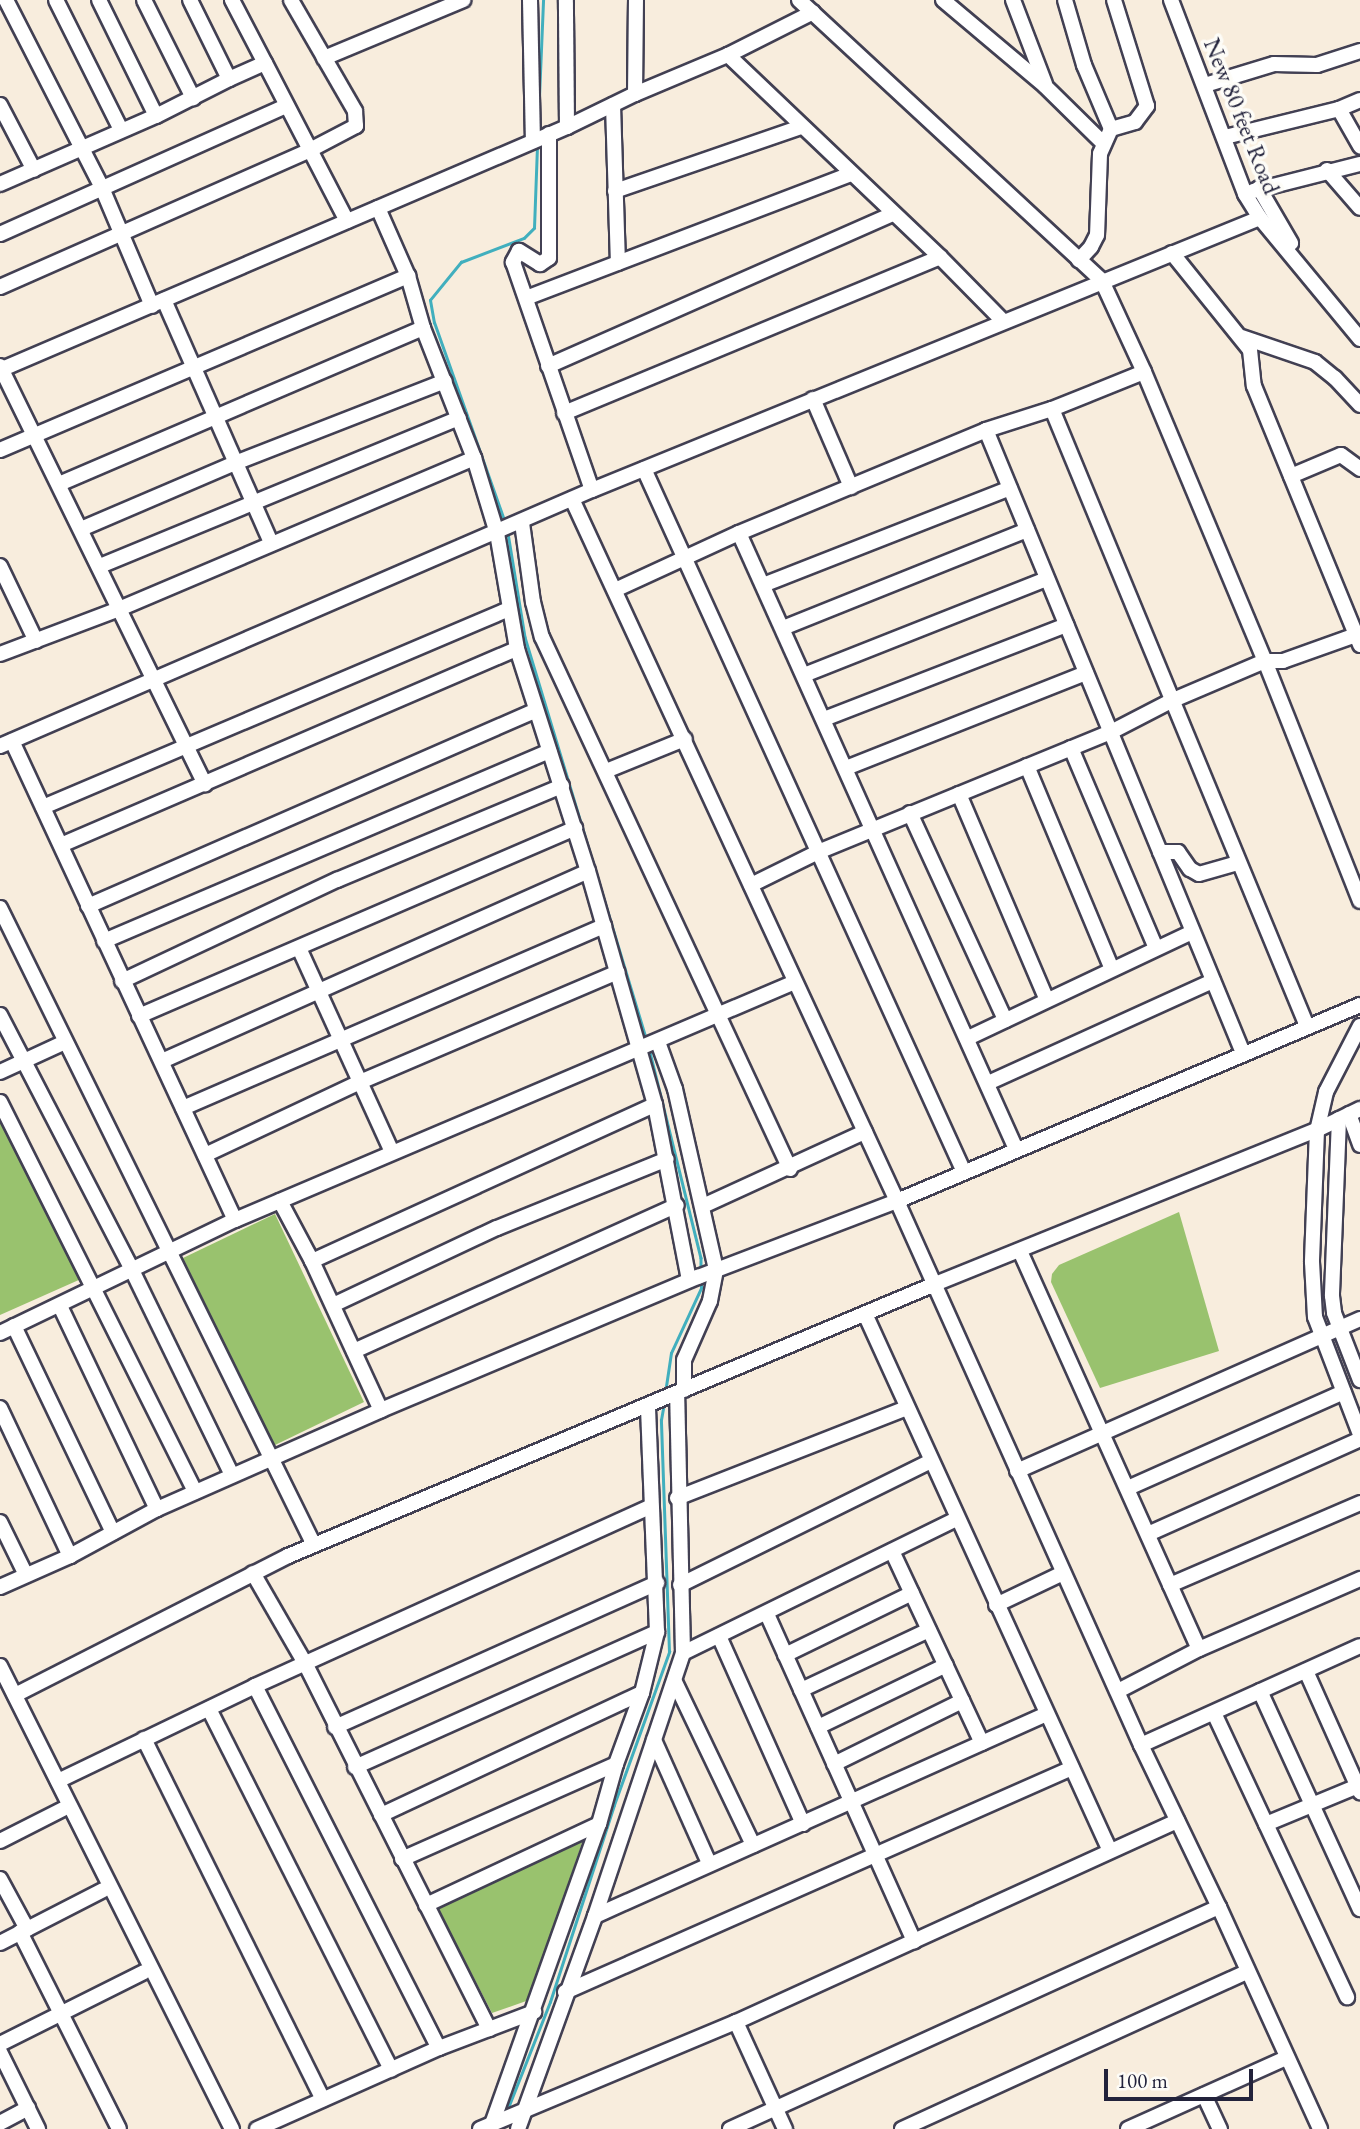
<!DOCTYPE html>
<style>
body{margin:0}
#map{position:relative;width:1360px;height:2129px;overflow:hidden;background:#f8eddd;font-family:"EB Garamond",serif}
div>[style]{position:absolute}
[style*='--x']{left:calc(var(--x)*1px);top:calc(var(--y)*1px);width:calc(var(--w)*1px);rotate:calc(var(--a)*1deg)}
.green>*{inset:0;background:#99c26e}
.stream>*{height:2.5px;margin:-1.25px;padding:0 1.25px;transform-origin:1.25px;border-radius:1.25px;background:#41afbe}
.roads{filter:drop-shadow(2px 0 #424053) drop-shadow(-2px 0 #424053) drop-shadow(0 2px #424053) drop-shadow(0 -2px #424053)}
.minor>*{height:14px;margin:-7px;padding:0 7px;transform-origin:7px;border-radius:7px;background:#fff}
span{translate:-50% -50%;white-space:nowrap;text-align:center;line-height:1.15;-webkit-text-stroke:7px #fdfcf7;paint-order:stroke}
.street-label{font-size:24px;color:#22223b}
.scale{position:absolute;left:1104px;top:2069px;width:149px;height:32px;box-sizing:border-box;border:4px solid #22223b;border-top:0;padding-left:9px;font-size:21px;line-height:24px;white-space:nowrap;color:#22223b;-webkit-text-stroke:5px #fdfcf7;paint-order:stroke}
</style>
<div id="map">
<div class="green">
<div style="clip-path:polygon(0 1119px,81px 1279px,0 1315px)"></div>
<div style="clip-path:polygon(1179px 1212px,1219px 1351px,1100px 1388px,1051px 1282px,1052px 1274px,1059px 1265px)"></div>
<div style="clip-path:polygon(275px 1214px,364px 1402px,273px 1446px,183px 1258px)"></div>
<div style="clip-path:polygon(585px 1834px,529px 2000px,492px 2013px,436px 1905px)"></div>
</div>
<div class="stream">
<div style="--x:539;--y:97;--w:97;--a:-87.6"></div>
<div style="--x:505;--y:523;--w:212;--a:-109.5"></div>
<div style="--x:434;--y:323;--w:23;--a:-100"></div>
<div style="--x:430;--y:300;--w:49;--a:-50.8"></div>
<div style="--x:461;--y:262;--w:67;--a:-20.9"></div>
<div style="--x:524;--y:238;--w:14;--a:-45"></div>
<div style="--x:534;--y:228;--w:82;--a:-87.9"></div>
<div style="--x:508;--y:533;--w:105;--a:80.7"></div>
<div style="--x:525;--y:637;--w:420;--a:73.2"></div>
<div style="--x:649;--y:1048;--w:216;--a:76.1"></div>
<div style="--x:701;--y:1258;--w:12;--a:90"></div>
<div style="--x:665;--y:1393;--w:40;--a:-81.5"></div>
<div style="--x:671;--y:1353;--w:72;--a:-65.2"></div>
<div style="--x:701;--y:1288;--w:8;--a:-90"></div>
<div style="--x:506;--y:2113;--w:119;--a:-68.4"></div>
<div style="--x:550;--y:2002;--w:207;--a:-72"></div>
<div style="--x:614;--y:1805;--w:163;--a:-70.2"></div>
<div style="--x:669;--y:1652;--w:232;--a:-92"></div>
<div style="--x:661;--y:1420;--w:17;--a:-80"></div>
</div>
<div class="roads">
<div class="minor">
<div style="--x:6;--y:0;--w:211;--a:62.9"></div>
<div style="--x:102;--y:188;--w:128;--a:67"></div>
<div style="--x:56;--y:0;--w:145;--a:63.4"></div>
<div style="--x:99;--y:0;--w:129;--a:63.8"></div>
<div style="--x:144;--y:0;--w:110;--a:63.4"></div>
<div style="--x:190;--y:0;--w:88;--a:63.7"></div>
<div style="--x:229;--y:79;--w:39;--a:-24"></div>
<div style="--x:265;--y:63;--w:178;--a:62.6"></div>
<div style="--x:232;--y:0;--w:71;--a:62.4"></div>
<div style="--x:530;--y:0;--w:141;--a:88.8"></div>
<div style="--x:799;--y:0;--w:413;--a:42.8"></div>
<div style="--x:1102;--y:281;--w:100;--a:65.2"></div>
<div style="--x:1144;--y:372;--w:313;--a:67.3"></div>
<div style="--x:1265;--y:661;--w:258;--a:68.4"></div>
<div style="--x:943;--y:0;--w:133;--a:40.1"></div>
<div style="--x:1045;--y:86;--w:81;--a:44.5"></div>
<div style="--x:1013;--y:0;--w:90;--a:69.1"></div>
<div style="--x:1065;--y:0;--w:68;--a:73.7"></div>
<div style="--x:1084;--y:65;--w:69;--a:67.1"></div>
<div style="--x:1111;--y:129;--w:27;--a:114"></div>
<div style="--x:1100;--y:154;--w:81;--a:92.1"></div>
<div style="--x:1097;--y:235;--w:13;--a:117"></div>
<div style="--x:1091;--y:247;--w:18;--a:133"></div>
<div style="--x:1171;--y:0;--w:208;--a:69.1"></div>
<div style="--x:1245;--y:194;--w:28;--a:58"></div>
<div style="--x:1260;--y:218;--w:157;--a:50.4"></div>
<div style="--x:728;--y:55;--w:293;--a:43.6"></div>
<div style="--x:940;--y:257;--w:90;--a:45.5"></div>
<div style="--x:324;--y:58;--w:151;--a:-22.6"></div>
<div style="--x:1205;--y:85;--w:72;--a:-16.9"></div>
<div style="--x:1274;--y:64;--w:43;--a:1.3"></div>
<div style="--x:1317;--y:65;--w:45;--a:-18"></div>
<div style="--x:635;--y:94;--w:94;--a:-89.4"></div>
<div style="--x:0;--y:105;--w:73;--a:62.4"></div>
<div style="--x:613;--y:105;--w:158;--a:88.2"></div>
<div style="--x:1339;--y:109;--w:43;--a:60.4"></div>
<div style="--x:567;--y:127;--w:76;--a:-25.9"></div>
<div style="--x:635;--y:94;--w:101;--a:-22.8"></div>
<div style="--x:728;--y:55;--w:95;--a:-26.8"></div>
<div style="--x:1111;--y:129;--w:25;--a:-16"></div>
<div style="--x:1135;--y:122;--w:20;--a:-53"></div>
<div style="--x:1147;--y:106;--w:111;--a:-107.3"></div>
<div style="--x:549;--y:134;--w:124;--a:90"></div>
<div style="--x:549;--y:258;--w:11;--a:146"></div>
<div style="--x:540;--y:264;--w:25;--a:-148"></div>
<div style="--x:519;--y:251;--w:13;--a:119"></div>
<div style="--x:513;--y:262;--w:241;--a:70.9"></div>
<div style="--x:1225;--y:137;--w:117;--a:-13.8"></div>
<div style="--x:1339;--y:109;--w:23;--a:-23"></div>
<div style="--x:1327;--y:170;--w:50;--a:49"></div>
<div style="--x:0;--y:184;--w:170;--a:-23.6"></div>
<div style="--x:156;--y:116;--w:82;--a:-26.9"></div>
<div style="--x:1259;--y:188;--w:64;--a:59.8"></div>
<div style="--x:615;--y:191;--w:197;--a:-19"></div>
<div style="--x:1253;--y:191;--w:110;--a:-14.2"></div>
<div style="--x:378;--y:208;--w:74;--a:66.2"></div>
<div style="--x:408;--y:276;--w:54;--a:73.9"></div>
<div style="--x:423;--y:328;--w:140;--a:68.6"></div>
<div style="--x:474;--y:458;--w:78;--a:73"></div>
<div style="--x:497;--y:533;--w:118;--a:80.2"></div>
<div style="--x:517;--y:649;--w:233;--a:72.3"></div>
<div style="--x:588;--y:871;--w:243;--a:74"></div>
<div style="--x:655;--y:1105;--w:178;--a:79"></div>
<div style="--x:0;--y:234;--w:313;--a:-24.1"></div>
<div style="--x:1172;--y:253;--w:124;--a:51.2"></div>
<div style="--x:1250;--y:350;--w:36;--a:84"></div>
<div style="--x:1254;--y:386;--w:280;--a:67.7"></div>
<div style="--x:0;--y:287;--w:339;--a:-23.8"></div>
<div style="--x:310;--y:150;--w:52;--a:-27.6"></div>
<div style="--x:356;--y:126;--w:15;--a:-94"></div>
<div style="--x:355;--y:111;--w:128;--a:-120"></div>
<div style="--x:526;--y:298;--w:348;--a:-20.9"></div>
<div style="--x:164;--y:300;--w:266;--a:66.2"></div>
<div style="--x:1242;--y:337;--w:77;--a:18.9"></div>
<div style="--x:1315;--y:362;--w:26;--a:39"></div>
<div style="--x:1335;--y:378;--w:37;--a:47"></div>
<div style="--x:0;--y:366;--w:466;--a:63.9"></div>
<div style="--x:548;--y:366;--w:377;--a:-23.8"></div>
<div style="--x:0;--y:370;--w:617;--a:-23.2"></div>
<div style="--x:567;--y:127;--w:127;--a:-90.5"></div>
<div style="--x:813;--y:399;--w:96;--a:66.6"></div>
<div style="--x:1052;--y:409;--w:668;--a:67.55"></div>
<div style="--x:564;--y:413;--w:407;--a:-22.5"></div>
<div style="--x:986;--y:430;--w:674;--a:67.58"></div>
<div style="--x:0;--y:450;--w:444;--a:-23.1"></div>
<div style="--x:644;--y:469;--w:772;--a:65.53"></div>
<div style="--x:1291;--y:476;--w:54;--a:-22.8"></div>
<div style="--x:1341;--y:455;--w:24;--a:36"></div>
<div style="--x:59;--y:484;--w:396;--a:-23.2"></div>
<div style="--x:572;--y:499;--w:774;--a:65.16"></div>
<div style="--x:897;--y:1201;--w:596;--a:65.84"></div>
<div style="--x:1141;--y:1745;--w:180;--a:64.3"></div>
<div style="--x:1219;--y:1907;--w:244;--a:65.5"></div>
<div style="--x:522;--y:523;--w:80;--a:82.1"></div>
<div style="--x:533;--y:602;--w:36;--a:76"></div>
<div style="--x:542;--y:637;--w:587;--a:65.01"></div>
<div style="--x:81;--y:529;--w:168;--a:-23.2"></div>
<div style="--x:235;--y:463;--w:225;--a:-21.3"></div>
<div style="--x:739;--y:533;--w:675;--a:65.79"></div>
<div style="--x:0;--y:566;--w:83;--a:64.4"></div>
<div style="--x:100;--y:566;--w:388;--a:-22.4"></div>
<div style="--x:763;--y:585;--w:265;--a:-21.4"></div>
<div style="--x:615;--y:590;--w:136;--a:-24.7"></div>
<div style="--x:739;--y:533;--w:268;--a:-22.6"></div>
<div style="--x:986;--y:430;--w:69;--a:-17.7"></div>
<div style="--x:1052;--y:409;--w:99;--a:-21.9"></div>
<div style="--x:783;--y:628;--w:263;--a:-21.9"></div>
<div style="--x:0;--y:654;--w:127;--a:-20.7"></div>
<div style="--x:119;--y:609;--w:386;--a:-23"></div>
<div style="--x:804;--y:675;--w:261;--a:-21.6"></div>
<div style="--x:824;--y:719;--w:260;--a:-21.2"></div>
<div style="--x:12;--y:741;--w:528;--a:65.04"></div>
<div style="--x:0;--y:746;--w:645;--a:-23.39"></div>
<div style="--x:592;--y:490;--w:721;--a:-22.16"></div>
<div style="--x:1071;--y:748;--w:217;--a:67"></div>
<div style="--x:1027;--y:766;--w:220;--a:67.3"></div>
<div style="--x:846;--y:768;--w:258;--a:-21.6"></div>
<div style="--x:606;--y:771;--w:85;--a:-22.1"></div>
<div style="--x:959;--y:794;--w:224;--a:66.9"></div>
<div style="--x:43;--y:807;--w:506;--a:-23.02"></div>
<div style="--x:910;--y:813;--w:228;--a:65.3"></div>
<div style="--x:61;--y:845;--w:496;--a:-23.3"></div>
<div style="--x:1160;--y:852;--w:18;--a:0"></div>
<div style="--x:1178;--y:852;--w:21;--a:55"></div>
<div style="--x:1190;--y:869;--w:10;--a:29"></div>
<div style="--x:1199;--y:874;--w:41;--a:-15.8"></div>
<div style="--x:751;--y:885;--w:75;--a:-26.2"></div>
<div style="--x:818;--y:852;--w:317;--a:-22.3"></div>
<div style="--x:1111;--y:732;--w:68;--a:-27.3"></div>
<div style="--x:1171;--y:701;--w:102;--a:-23.1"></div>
<div style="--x:1265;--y:661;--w:18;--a:0"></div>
<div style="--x:1283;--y:661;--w:77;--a:-19.6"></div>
<div style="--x:88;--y:906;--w:489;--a:-23.6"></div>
<div style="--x:0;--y:908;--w:710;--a:63.76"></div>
<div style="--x:104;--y:941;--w:484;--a:-23.1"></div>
<div style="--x:299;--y:948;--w:224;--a:65.5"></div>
<div style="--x:122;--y:981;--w:238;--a:-25.2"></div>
<div style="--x:337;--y:880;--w:244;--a:-22.7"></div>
<div style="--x:0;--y:1015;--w:285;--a:62.6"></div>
<div style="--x:131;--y:1268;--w:230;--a:64"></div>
<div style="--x:139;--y:1016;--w:475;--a:-23.3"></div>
<div style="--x:1360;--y:1026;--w:74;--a:117.3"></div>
<div style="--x:1326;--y:1092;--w:39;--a:103"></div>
<div style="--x:1317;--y:1130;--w:132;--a:92.2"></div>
<div style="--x:1312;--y:1262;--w:55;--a:86.9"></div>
<div style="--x:1315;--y:1317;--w:125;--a:69"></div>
<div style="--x:968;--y:1038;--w:248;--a:-25.3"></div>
<div style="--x:658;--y:1042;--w:50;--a:70.1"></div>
<div style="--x:675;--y:1089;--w:186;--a:77.2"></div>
<div style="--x:716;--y:1270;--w:32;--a:101"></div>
<div style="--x:710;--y:1301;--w:64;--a:113.8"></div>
<div style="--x:684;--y:1360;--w:30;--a:90"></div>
<div style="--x:162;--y:1061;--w:466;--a:-24"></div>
<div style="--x:0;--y:1072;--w:72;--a:-24.8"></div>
<div style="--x:988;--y:1083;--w:247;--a:-24.4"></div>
<div style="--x:0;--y:1102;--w:436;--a:63.4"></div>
<div style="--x:183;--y:1108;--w:459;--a:-23.4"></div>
<div style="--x:1349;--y:1114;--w:33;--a:70"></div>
<div style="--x:1339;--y:1119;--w:177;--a:92.3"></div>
<div style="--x:1332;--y:1296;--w:17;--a:83"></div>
<div style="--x:1334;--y:1313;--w:72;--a:68.8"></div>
<div style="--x:205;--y:1155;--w:171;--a:-25.2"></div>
<div style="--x:360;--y:1082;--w:280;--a:-23.1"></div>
<div style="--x:280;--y:1201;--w:68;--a:61.9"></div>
<div style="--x:312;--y:1261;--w:164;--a:65.2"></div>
<div style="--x:703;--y:1206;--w:178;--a:-24.6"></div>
<div style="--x:1020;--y:1251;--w:436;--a:65.8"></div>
<div style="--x:312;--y:1261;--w:377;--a:-24.5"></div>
<div style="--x:333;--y:1305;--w:181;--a:-25.2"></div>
<div style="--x:497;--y:1228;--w:183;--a:-22.1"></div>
<div style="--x:60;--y:1306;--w:225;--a:64.5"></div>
<div style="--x:866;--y:1316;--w:588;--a:65.48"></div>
<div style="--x:14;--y:1326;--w:229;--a:64.4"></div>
<div style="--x:0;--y:1333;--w:261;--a:-25.7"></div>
<div style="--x:235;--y:1220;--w:608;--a:-23.03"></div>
<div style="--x:354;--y:1351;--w:354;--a:-24.3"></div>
<div style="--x:0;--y:1408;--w:164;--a:64.7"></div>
<div style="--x:1017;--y:1471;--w:375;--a:-23.9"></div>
<div style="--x:1128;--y:1488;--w:236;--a:-24"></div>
<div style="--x:677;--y:1498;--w:247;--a:-21.4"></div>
<div style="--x:0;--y:1522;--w:59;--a:63.9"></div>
<div style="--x:1148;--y:1534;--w:232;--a:-24.1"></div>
<div style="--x:892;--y:1551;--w:212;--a:64.9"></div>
<div style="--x:253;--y:1573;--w:104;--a:60"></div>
<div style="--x:305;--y:1663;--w:410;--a:63.3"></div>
<div style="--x:680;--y:1585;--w:280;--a:-26.3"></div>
<div style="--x:1170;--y:1585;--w:207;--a:-23.3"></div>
<div style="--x:0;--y:1587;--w:77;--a:-23.9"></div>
<div style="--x:70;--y:1556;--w:99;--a:-28.4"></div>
<div style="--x:157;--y:1509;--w:245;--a:-23.8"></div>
<div style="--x:381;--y:1410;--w:344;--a:-22.8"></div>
<div style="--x:698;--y:1277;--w:213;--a:-20.9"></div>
<div style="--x:897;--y:1201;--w:503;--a:-22.94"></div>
<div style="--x:996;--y:1605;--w:74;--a:-25.5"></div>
<div style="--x:767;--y:1614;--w:359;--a:65.8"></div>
<div style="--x:719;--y:1636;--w:206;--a:65.9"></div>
<div style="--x:683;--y:1653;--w:305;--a:-26.1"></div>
<div style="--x:785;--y:1655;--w:141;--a:-26"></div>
<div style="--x:0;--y:1666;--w:518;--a:63.39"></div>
<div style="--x:1306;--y:1671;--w:133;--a:65.9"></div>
<div style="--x:675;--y:1682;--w:181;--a:64.4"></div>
<div style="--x:255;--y:1686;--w:406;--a:63.1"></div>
<div style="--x:801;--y:1690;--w:141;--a:-25.1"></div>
<div style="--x:1118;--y:1691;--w:91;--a:-27.4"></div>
<div style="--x:1199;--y:1649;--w:176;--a:-23.5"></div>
<div style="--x:1260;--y:1691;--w:240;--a:65.4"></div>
<div style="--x:15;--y:1695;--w:306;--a:-27"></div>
<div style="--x:288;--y:1556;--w:702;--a:-22.8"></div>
<div style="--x:935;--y:1284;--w:412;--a:-22"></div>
<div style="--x:1317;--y:1130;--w:48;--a:-26"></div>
<div style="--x:209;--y:1709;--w:404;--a:63.2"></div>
<div style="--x:1214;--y:1713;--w:314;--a:64.9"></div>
<div style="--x:335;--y:1727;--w:353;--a:-24.1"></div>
<div style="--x:818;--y:1727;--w:142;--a:-25.8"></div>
<div style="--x:144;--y:1739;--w:402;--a:63.6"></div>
<div style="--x:654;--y:1740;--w:135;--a:65.9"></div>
<div style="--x:1141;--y:1745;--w:240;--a:-24.3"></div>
<div style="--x:834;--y:1764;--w:143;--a:-26.2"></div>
<div style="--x:355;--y:1767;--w:331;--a:-24.1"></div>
<div style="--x:58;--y:1781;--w:219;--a:-25.7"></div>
<div style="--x:255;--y:1686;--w:435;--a:-24.4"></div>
<div style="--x:381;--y:1815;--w:288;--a:-25.1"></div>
<div style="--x:1266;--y:1824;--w:102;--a:-22.5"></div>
<div style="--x:0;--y:1841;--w:71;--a:-26.9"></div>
<div style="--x:402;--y:1859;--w:234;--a:-23.9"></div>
<div style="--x:0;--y:1879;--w:57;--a:61.6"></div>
<div style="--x:426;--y:1905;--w:191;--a:-25.1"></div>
<div style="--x:595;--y:1916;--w:495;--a:-24.1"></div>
<div style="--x:20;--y:1932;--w:220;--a:63.3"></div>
<div style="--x:0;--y:1943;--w:116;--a:-27.2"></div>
<div style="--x:565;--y:1992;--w:554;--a:-23.84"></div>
<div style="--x:736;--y:2022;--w:118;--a:65.4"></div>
<div style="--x:0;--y:2044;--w:161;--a:-26.6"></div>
<div style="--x:0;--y:2052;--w:86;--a:63.7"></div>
<div style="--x:1204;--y:2095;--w:38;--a:65"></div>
<div style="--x:0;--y:2123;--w:32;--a:-28"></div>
<div style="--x:492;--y:2124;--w:319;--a:-70.4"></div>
<div style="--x:599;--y:1824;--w:62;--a:-74.2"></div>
<div style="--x:616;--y:1764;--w:76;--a:-69.9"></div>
<div style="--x:642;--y:1693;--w:63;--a:-76.2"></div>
<div style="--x:657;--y:1632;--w:227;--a:-92.3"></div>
<div style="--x:257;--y:2129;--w:199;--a:-24"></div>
<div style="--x:439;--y:2048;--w:102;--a:-20.8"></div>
<div style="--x:480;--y:2129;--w:277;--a:-22.7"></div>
<div style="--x:736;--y:2022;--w:485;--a:-24.5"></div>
<div style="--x:518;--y:2129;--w:226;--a:-70.1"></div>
<div style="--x:595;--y:1916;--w:277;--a:-71.5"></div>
<div style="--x:683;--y:1653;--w:260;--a:-91.3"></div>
<div style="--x:730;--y:2129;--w:537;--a:-24.42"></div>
<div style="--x:902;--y:2129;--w:379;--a:-24.5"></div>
<div style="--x:1128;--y:2129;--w:173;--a:-24.2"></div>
</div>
</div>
<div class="street-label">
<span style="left:1242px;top:116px;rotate:68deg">New 80 feet Road</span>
</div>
<div class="scale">100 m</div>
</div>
